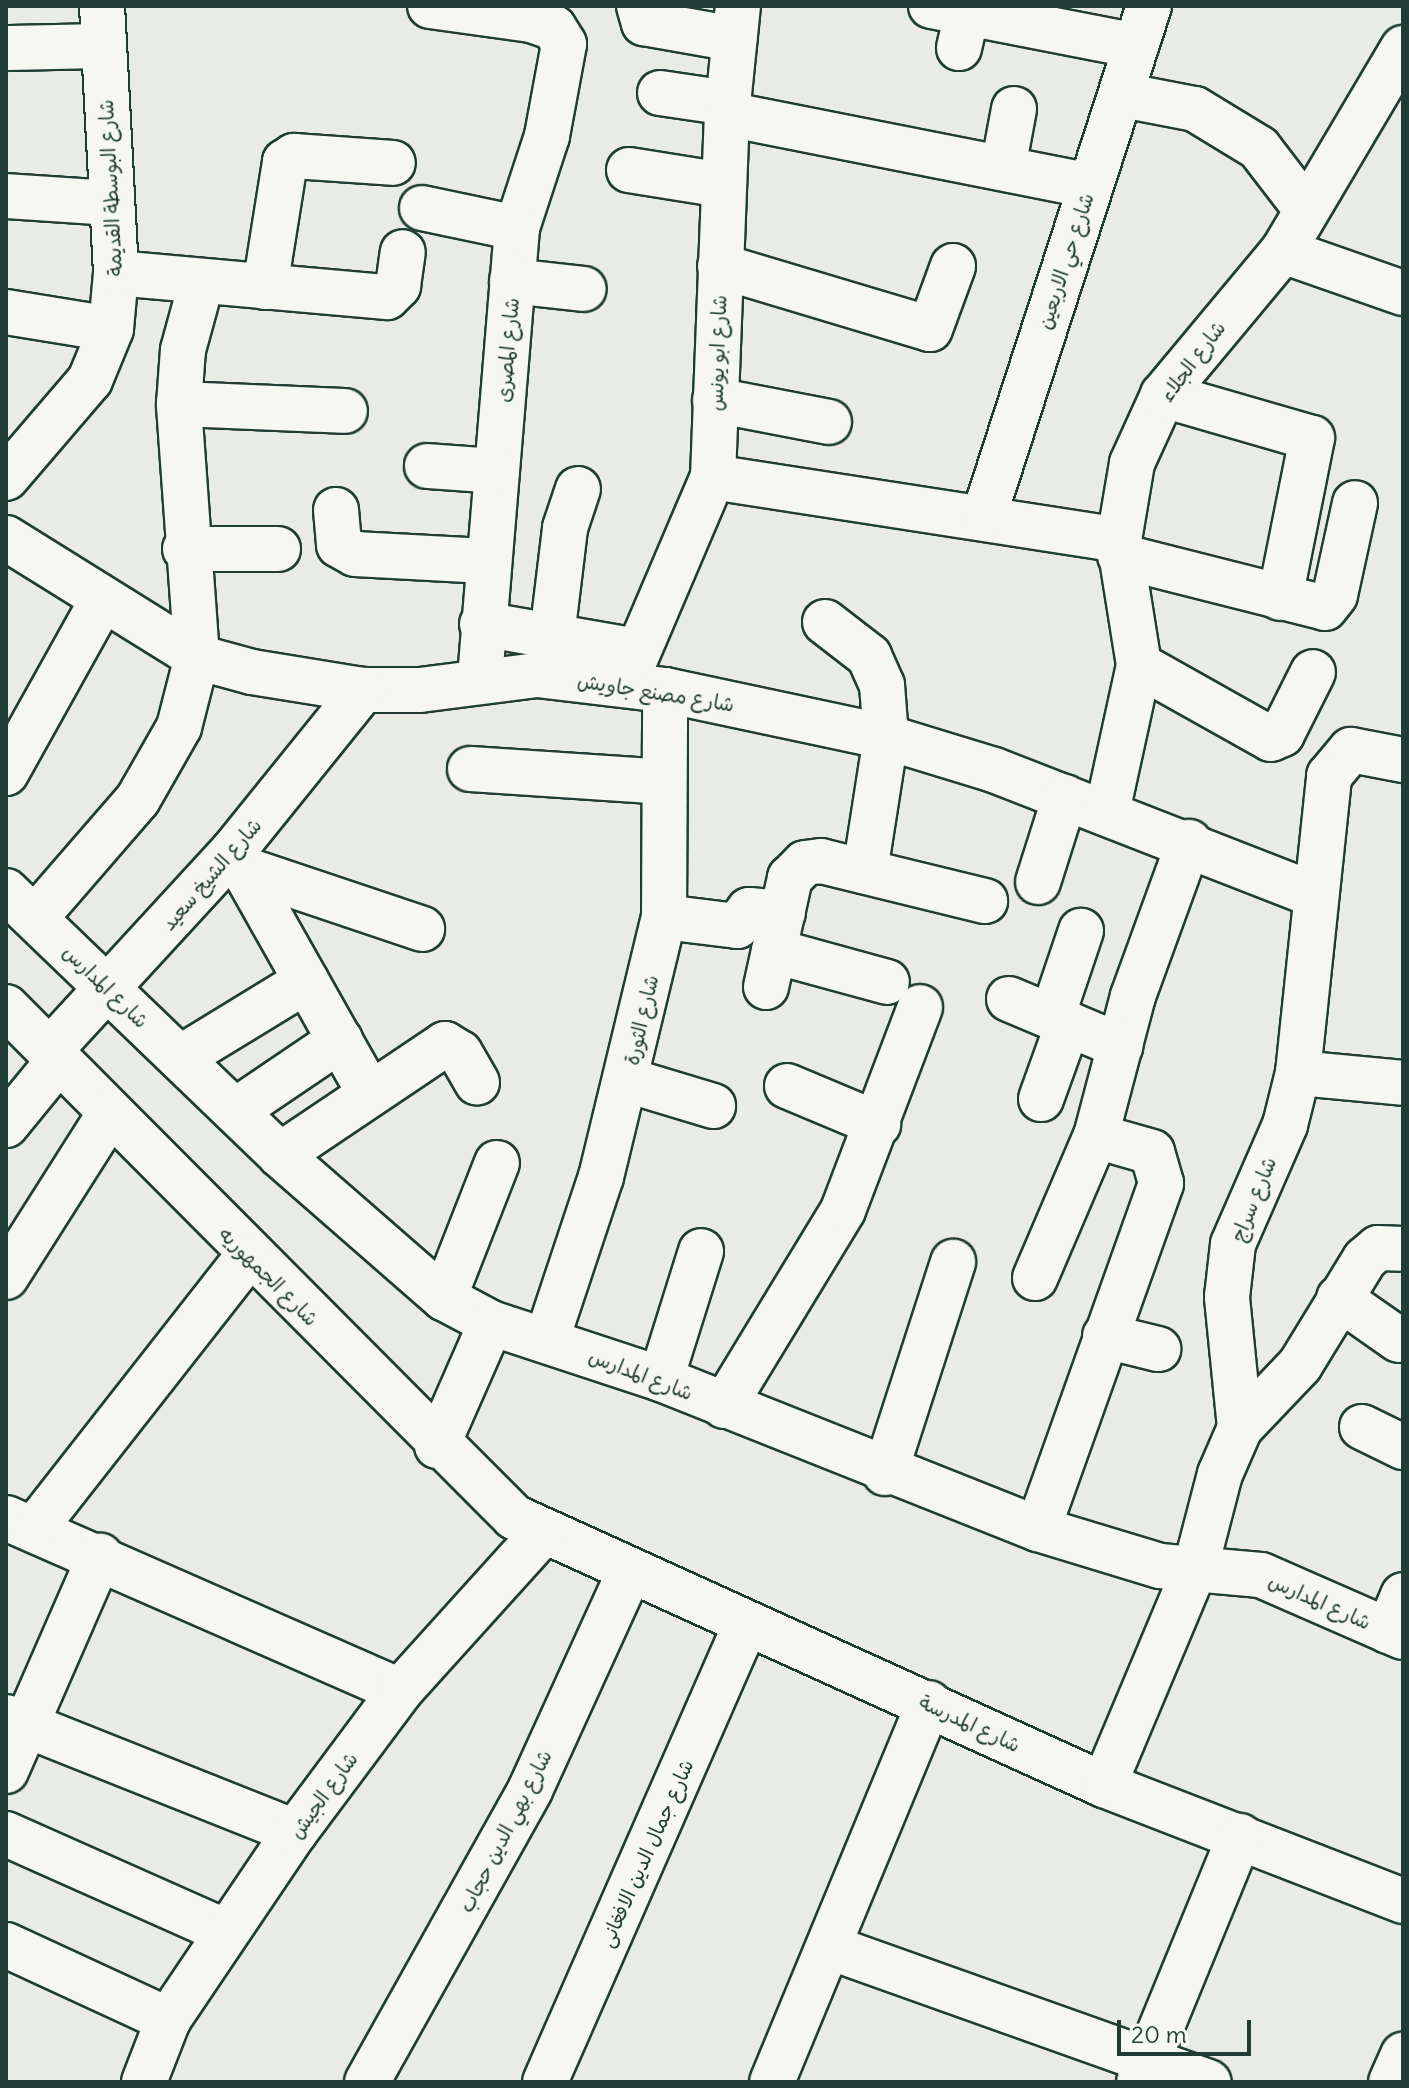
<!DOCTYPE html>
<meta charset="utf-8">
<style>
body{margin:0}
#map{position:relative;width:1409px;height:2088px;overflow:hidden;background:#e9ebe7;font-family:Delius,"Playpen Sans Arabic",sans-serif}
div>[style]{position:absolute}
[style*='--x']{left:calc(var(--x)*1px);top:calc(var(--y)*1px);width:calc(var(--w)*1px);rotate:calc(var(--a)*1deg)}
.roads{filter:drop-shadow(2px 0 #1f3d34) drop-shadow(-2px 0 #1f3d34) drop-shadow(0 2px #1f3d34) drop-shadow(0 -2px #1f3d34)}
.street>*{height:44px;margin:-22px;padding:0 22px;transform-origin:22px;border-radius:22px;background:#f6f6f2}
span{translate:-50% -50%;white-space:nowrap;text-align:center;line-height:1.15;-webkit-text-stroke:6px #f6f6f2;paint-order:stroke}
.street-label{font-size:20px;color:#1f3d34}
.frame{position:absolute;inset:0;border:8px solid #1f3d34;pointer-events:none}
.scale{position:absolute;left:1117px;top:2020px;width:134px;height:36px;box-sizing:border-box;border:4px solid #1f3d34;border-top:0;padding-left:10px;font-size:24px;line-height:28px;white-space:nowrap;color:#1f3d34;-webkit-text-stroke:6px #f6f6f2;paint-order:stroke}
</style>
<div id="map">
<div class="roads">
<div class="street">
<div style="--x:430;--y:6;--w:102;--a:7.9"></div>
<div style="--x:531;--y:20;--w:24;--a:19"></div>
<div style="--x:554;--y:28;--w:19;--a:58"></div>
<div style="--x:564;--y:44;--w:94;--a:100.5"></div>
<div style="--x:547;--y:136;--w:97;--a:108.1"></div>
<div style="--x:517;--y:228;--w:454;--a:94.7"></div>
<div style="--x:639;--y:6;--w:18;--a:74"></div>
<div style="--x:644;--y:23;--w:92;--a:10"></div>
<div style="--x:931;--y:6;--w:209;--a:11"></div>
<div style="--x:6;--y:48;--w:96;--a:-1.2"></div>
<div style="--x:959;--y:48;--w:36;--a:-77"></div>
<div style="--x:660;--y:93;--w:69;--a:8.4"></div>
<div style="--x:1122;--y:95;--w:74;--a:10.9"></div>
<div style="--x:1195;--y:109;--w:75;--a:31.4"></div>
<div style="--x:1259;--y:148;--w:76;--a:52.5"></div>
<div style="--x:727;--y:114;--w:369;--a:11.2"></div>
<div style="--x:1003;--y:168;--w:60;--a:-79.4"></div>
<div style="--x:629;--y:170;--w:95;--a:9.1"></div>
<div style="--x:6;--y:196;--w:106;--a:3.8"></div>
<div style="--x:422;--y:208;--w:97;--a:11.9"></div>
<div style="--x:1283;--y:251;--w:127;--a:19.3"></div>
<div style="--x:720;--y:266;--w:219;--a:16.7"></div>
<div style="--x:930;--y:329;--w:67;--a:-69.9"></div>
<div style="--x:116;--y:273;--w:272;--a:5.1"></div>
<div style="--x:387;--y:297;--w:16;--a:-45"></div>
<div style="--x:398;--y:286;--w:34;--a:-82"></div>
<div style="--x:512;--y:281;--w:72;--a:6.3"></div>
<div style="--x:265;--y:287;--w:127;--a:-80.9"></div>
<div style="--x:285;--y:162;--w:11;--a:-34"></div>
<div style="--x:294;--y:156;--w:99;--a:4"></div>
<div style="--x:6;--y:312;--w:106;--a:9.2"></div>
<div style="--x:1163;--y:395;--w:155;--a:16.1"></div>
<div style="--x:1312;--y:438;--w:163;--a:101.3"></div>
<div style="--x:715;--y:400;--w:116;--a:10.9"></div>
<div style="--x:179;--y:404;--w:166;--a:2.4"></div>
<div style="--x:427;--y:466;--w:70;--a:4.1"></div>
<div style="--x:713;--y:477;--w:411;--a:8.8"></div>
<div style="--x:6;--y:478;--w:129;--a:-49.4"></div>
<div style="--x:90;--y:380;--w:55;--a:-67.6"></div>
<div style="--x:111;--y:329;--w:56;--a:-84.9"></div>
<div style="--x:116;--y:273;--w:267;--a:-93"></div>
<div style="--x:336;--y:510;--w:35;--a:85"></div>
<div style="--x:339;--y:545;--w:18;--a:29"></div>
<div style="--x:355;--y:554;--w:131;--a:3.1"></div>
<div style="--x:984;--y:516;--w:536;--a:-72.07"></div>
<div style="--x:6;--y:538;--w:225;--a:31.9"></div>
<div style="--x:197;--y:657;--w:57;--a:15.3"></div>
<div style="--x:252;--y:672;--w:112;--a:9.2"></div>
<div style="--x:363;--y:690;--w:57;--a:0"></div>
<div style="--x:420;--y:690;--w:118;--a:-7.3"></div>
<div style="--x:537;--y:675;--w:129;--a:6.7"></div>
<div style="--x:665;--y:690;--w:226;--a:12"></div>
<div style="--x:886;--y:737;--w:113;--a:17"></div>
<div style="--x:994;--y:770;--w:341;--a:21.3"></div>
<div style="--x:185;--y:549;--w:93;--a:0"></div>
<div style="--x:1120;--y:556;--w:211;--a:14.2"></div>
<div style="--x:1325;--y:608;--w:16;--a:-52"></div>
<div style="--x:1335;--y:595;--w:94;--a:-77.7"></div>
<div style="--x:825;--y:622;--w:56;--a:37.7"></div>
<div style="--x:869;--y:656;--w:32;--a:66"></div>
<div style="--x:882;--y:685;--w:52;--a:85.6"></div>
<div style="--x:886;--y:737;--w:136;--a:98.9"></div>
<div style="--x:482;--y:624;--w:157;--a:9.9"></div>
<div style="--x:552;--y:636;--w:109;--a:-83.1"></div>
<div style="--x:565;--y:528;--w:41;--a:-71.6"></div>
<div style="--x:1139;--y:665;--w:151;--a:29.3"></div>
<div style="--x:1271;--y:739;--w:12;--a:-24"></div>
<div style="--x:1282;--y:734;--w:69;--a:-63.4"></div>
<div style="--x:625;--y:683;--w:224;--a:-66.9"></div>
<div style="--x:713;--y:477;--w:363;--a:-87.8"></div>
<div style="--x:727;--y:114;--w:109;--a:-84.2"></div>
<div style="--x:470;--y:769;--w:194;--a:3.8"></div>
<div style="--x:6;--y:773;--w:199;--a:-60.9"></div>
<div style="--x:1107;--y:812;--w:150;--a:-77.7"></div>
<div style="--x:1139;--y:665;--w:127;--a:-99.1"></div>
<div style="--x:1119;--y:540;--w:78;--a:-80.4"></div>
<div style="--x:1132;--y:463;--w:75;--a:-65.5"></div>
<div style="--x:1163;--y:395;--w:187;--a:-50.2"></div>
<div style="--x:1283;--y:251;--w:236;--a:-59.4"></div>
<div style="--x:233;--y:851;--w:279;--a:60.6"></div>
<div style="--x:244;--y:869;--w:188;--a:18.6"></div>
<div style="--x:1038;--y:882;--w:89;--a:-72.4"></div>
<div style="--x:6;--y:891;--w:380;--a:43.9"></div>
<div style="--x:280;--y:1155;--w:218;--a:41.1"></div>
<div style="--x:444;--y:1298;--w:53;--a:28"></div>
<div style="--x:491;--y:1323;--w:179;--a:18.2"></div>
<div style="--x:661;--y:1379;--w:406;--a:21.7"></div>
<div style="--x:1038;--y:1529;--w:127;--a:16.9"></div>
<div style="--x:1160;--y:1566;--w:101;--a:5.1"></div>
<div style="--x:1261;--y:1575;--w:155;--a:23.6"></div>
<div style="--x:664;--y:917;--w:74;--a:7"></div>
<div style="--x:737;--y:926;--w:20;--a:-53"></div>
<div style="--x:749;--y:910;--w:34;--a:5"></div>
<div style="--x:35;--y:918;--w:157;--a:-49.1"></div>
<div style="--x:138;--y:799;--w:83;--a:-60.3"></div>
<div style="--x:179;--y:727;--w:72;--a:-75.6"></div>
<div style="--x:197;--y:657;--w:254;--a:-94.1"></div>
<div style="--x:179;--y:404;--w:54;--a:-85.8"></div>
<div style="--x:183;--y:350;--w:68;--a:-74.7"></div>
<div style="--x:774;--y:951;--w:117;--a:15.3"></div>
<div style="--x:766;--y:987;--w:112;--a:-77.6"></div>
<div style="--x:790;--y:878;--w:21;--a:-45"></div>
<div style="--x:805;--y:863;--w:16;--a:-7"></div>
<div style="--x:821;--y:861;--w:169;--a:13.7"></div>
<div style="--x:1009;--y:999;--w:121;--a:22.9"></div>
<div style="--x:6;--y:1007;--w:720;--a:45.11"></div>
<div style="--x:514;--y:1517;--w:648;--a:24.43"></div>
<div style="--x:1104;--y:1785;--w:321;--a:21.2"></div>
<div style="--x:1052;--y:1017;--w:91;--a:-71.4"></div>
<div style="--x:50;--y:1050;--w:270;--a:-47.4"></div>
<div style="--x:233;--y:851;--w:207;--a:-51.1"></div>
<div style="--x:180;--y:1058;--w:148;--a:-31.4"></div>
<div style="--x:1298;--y:1073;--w:105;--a:5.4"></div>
<div style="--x:627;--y:1080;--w:90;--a:16.8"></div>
<div style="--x:787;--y:1086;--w:99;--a:22.7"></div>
<div style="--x:1041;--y:1099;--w:80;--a:-70.2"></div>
<div style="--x:235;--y:1111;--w:127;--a:-34.1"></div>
<div style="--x:6;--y:1125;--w:85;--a:-50.7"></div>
<div style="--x:280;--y:1155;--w:199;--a:-33.9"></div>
<div style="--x:445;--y:1044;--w:17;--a:31"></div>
<div style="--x:460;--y:1053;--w:34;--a:60"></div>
<div style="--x:6;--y:1277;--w:194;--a:-57.6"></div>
<div style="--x:1035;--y:1278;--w:155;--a:-66.8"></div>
<div style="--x:1096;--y:1136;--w:145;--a:-75.2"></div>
<div style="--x:1133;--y:996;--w:164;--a:-70"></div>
<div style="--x:444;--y:1298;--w:145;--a:-68.6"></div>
<div style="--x:1339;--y:1298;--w:73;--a:35"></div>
<div style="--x:1105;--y:1336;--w:55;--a:13.8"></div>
<div style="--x:547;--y:1339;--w:171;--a:-71.6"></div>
<div style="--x:601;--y:1177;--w:268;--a:-76.4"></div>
<div style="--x:664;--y:917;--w:227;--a:-89.7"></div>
<div style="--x:661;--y:1379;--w:134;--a:-72.6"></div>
<div style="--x:724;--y:1406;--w:229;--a:-58.7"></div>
<div style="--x:843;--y:1210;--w:217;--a:-69.2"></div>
<div style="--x:1362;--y:1427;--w:46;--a:26"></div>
<div style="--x:1240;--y:1428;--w:87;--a:-46.4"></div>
<div style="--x:1300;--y:1365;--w:124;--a:-58.5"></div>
<div style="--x:1365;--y:1259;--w:17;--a:-40"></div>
<div style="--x:1378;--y:1248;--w:25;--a:2"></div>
<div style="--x:437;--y:1446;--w:134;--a:-66.3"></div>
<div style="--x:885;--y:1473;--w:222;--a:-72.1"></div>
<div style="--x:6;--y:1518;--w:430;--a:23.7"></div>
<div style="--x:34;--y:1529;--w:347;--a:-51.9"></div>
<div style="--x:1038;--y:1529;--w:367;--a:-70.4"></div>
<div style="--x:1161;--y:1183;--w:32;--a:-106"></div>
<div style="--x:1152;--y:1152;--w:58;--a:-164.1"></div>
<div style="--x:1388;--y:1631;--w:39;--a:-67"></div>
<div style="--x:6;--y:1717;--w:311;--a:21.7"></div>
<div style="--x:6;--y:1771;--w:235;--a:-66.4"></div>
<div style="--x:1104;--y:1785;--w:238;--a:-67.2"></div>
<div style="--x:1196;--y:1566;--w:95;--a:-75.4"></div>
<div style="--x:1220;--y:1474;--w:50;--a:-66.5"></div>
<div style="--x:1240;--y:1428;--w:132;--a:-95.7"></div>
<div style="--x:1227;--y:1297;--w:53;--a:-83.5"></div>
<div style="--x:1233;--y:1244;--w:130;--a:-66.4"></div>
<div style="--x:1285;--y:1125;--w:54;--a:-76"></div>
<div style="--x:1298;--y:1073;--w:299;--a:-84"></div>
<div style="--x:1329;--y:776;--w:34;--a:-50"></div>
<div style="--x:1351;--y:750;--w:53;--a:10.9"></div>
<div style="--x:6;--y:1834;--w:239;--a:24"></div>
<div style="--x:6;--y:1945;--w:179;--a:24.8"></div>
<div style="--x:829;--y:1947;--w:403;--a:19.6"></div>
<div style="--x:144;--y:2082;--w:66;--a:-68.8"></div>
<div style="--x:168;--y:2020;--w:227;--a:-56"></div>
<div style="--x:295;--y:1832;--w:176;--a:-53.3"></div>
<div style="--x:400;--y:1691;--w:210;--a:-47.9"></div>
<div style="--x:367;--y:2082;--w:334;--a:-60.8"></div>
<div style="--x:530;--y:1790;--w:239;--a:-65.5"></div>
<div style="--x:545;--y:2082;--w:500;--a:-66.31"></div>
<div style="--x:772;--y:2082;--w:410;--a:-67.5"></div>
<div style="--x:1139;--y:2082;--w:266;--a:-67.7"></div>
<div style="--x:1391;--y:2082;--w:30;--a:-66"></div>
</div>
</div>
<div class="street-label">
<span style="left:110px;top:188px;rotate:-93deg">شارع البوسطة القديمة</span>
<span style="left:1065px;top:261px;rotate:-72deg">شارع حي الاربعين</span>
<span style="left:507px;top:350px;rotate:-85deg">شارع المصرى</span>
<span style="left:717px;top:353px;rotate:-88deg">شارع ابو يونس</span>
<span style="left:1192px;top:361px;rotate:-53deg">شارع الجلاء</span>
<span style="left:656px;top:692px;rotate:9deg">شارع مصنع جاويش</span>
<span style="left:211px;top:874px;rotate:-49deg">شارع الشيخ سعيد</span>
<span style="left:106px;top:986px;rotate:44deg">شارع المدارس</span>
<span style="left:641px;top:1020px;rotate:-77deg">شارع الثورة</span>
<span style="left:1253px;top:1199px;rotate:-68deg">شارع سراج</span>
<span style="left:269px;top:1276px;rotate:45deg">شارع الجمهوريه</span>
<span style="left:641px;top:1374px;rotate:21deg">شارع المدارس</span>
<span style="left:1320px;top:1601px;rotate:24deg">شارع المدارس</span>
<span style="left:970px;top:1723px;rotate:25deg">شارع المدرسة</span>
<span style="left:323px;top:1795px;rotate:-54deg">شارع الجيش</span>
<span style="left:505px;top:1831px;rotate:-63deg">شارع بهي الدين حجاب</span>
<span style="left:646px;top:1853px;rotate:-66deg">شارع جمال الدين الافغانى</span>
</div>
<div class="frame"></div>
<div class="scale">20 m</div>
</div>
